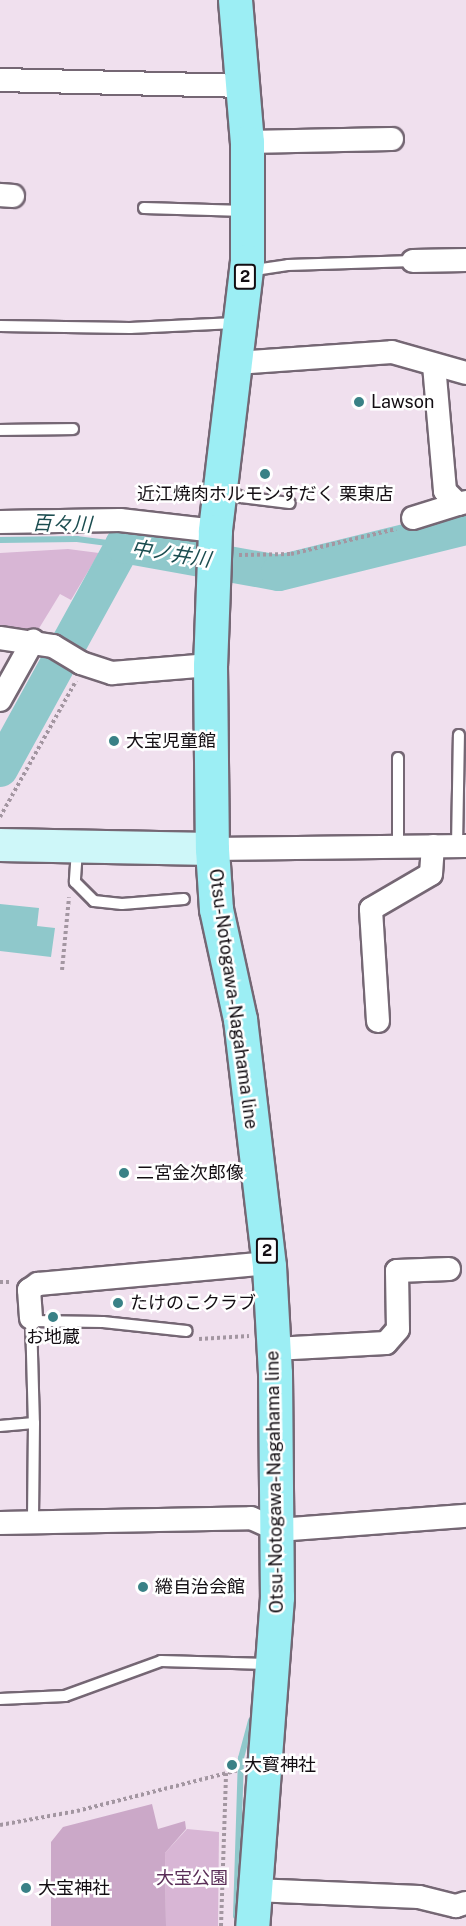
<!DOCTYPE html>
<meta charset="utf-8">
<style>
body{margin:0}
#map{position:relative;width:466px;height:1926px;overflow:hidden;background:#f0e0ee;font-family:"Public Sans","Noto Sans JP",sans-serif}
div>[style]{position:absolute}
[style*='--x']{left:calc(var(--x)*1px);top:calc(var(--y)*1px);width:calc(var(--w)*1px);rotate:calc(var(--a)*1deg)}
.green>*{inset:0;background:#d8b6d5}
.forest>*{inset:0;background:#cba8c8}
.water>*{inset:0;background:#8fc8cb}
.stream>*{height:6px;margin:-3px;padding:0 3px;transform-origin:3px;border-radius:3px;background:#8fc8cb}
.river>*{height:36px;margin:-18px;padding:0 18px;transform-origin:18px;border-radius:18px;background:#8fc8cb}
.path>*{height:4px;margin-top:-2px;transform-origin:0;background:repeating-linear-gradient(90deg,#a396a1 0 3px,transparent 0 6px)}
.roads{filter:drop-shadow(2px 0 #756774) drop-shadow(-2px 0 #756774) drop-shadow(0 2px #756774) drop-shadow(0 -2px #756774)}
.lane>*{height:10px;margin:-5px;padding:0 5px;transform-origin:5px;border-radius:5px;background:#fff}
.street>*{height:22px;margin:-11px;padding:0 11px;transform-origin:11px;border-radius:11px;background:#fff}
.secondary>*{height:32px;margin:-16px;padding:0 16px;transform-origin:16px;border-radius:16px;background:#cef7f9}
.primary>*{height:33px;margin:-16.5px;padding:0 16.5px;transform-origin:16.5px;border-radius:16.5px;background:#9ceef4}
.dots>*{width:16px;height:16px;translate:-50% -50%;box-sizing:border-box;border:3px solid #fff;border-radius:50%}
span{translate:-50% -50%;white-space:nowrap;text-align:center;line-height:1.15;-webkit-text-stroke:5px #fff;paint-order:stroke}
.shield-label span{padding:2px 4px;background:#fff;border:2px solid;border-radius:4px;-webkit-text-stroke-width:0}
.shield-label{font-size:16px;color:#130e13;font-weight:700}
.poi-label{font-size:18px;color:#130e13}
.left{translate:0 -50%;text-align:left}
.street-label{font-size:18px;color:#130e13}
.park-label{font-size:18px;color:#5a2e58}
.water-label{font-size:20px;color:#1b4d50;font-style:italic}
</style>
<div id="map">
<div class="green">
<div style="clip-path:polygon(68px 549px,99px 553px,71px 600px,60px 594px,38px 630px,0 630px,0 553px)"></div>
<div style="clip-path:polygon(187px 1829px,219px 1832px,218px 1926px,166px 1926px,165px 1853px)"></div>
</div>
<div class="forest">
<div style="clip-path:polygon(152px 1804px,158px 1829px,185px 1821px,186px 1829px,165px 1853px,166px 1926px,51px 1926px,51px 1842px,63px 1827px)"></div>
</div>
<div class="water">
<div style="clip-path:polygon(0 904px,39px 908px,37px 926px,55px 928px,51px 957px,0 951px)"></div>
</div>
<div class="stream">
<div style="--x:0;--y:540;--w:77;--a:-0.7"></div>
<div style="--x:77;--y:539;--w:46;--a:7.4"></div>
<div style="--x:236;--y:1916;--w:158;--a:-88.2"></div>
<div style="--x:241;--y:1758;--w:39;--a:-75"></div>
</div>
<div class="river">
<div style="--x:0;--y:769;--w:256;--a:-61.2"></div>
<div style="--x:123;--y:545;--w:158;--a:10.2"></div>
<div style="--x:279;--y:573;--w:193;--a:-13.8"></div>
</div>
<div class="path">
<div style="--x:239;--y:555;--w:52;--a:-1.1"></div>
<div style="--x:291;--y:554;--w:108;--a:-13.4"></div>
<div style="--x:0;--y:817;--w:156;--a:-60.8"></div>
<div style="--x:62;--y:970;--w:73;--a:-84.5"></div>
<div style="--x:0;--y:1282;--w:11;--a:0"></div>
<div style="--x:199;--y:1339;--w:50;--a:-3.4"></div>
<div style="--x:0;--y:1825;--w:78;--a:-10.3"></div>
<div style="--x:77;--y:1811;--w:167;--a:-14.2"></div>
<div style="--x:221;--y:1926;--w:153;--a:-88.1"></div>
</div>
<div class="roads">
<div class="lane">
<div style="--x:144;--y:208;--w:101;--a:1.7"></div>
<div style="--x:248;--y:271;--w:40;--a:-8.5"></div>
<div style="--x:288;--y:265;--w:125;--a:-1.8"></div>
<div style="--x:0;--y:326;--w:130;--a:0.9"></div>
<div style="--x:130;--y:328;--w:105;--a:-2.7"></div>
<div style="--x:0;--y:430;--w:73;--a:-0.8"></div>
<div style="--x:223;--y:489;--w:20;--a:24"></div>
<div style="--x:241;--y:497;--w:49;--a:7"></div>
<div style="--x:398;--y:758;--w:89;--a:90"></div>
<div style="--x:457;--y:846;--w:111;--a:-89"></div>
<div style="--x:77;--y:850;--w:32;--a:94"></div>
<div style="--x:75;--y:882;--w:27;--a:45"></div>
<div style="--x:94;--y:901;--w:28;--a:6"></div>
<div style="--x:122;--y:904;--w:62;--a:-4.6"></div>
<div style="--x:31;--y:1318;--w:105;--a:88.4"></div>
<div style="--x:31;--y:1321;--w:72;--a:0.8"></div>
<div style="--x:103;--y:1322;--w:84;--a:6.1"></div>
<div style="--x:0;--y:1426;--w:34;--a:-5"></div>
<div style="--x:34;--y:1423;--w:99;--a:90.6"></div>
<div style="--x:0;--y:1699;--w:65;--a:-2.6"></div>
<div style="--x:65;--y:1696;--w:102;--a:-20"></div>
<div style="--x:161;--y:1661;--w:107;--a:1.6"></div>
</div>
<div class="street">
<div style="--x:0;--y:80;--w:243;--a:1.4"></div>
<div style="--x:247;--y:142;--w:145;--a:-1.2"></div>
<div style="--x:0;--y:195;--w:13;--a:4"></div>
<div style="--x:413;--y:261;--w:53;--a:-1.1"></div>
<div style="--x:236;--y:363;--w:156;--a:-4"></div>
<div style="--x:392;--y:352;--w:77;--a:15.8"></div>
<div style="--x:434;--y:365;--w:126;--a:85"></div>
<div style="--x:445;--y:491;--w:18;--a:45"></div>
<div style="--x:458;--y:504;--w:8;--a:-14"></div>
<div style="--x:413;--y:518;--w:47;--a:-17.3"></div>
<div style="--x:0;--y:522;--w:120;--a:-1"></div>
<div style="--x:120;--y:520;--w:96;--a:6.6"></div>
<div style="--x:0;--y:638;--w:54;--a:8.6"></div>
<div style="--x:53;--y:646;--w:33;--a:31"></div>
<div style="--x:81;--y:663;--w:33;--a:18"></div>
<div style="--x:112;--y:673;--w:98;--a:-4.7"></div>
<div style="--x:0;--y:700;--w:68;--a:-60.8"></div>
<div style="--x:212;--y:849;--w:254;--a:-0.7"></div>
<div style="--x:378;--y:1021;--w:112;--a:-93.6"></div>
<div style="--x:371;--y:909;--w:69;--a:-30.3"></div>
<div style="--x:431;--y:874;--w:28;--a:-86"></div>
<div style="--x:31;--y:1318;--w:28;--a:-94"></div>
<div style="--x:29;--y:1290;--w:11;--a:-34"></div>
<div style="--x:38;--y:1284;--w:232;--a:-5.2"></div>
<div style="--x:274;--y:1349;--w:112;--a:-3.1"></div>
<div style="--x:386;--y:1343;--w:18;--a:-49"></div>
<div style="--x:398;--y:1329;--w:58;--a:-91"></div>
<div style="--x:397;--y:1271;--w:52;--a:-2.2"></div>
<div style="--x:0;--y:1523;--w:251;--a:-1.1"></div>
<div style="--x:251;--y:1518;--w:30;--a:24"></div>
<div style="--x:278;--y:1530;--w:189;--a:-4.3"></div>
<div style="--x:254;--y:1890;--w:165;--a:2.4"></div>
<div style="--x:419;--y:1897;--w:38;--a:14"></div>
<div style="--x:456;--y:1906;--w:10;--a:-17"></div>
</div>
<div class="secondary">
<div style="--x:0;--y:845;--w:212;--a:1.1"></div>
</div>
<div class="primary">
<div style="--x:235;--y:0;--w:143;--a:85.2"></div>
<div style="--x:247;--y:142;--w:119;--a:90"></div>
<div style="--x:247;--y:261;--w:272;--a:96.8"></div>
<div style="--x:215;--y:531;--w:134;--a:92.1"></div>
<div style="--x:210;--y:665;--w:184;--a:89.4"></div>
<div style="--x:212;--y:849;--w:60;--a:86.2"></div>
<div style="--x:216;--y:909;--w:113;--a:77.7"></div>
<div style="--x:240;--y:1019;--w:249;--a:83.3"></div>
<div style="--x:269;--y:1266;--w:107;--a:86.8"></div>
<div style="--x:275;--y:1373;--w:224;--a:89.5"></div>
<div style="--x:277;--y:1597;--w:330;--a:94.3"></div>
</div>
</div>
<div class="dots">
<div style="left:359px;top:402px;background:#398186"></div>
<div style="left:265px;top:474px;background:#398186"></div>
<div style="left:114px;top:741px;background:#398186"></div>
<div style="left:124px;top:1173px;background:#398186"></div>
<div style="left:118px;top:1303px;background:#398186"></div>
<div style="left:53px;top:1317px;background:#398186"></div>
<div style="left:143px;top:1587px;background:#398186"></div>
<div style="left:232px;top:1765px;background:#398186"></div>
<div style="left:26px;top:1888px;background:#398186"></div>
</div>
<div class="shield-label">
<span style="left:245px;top:277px">2</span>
<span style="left:267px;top:1251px">2</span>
</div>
<div class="poi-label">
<span class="left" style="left:371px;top:402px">Lawson</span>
<span style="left:265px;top:494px">近江焼肉ホルモンすだく 栗東店</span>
<span class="left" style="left:126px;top:741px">大宝児童館</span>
<span class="left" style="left:136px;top:1173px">二宮金次郎像</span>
<span class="left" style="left:130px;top:1303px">たけのこクラブ</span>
<span style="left:53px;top:1337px">お地蔵</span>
<span class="left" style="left:155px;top:1587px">綣自治会館</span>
<span class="left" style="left:244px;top:1765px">大寳神社</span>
<span class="left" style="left:38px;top:1888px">大宝神社</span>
</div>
<div class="street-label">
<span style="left:233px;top:999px;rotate:82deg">Otsu-Notogawa-Nagahama line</span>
<span style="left:275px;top:1482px;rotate:-91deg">Otsu-Notogawa-Nagahama line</span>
</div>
<div class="park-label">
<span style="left:192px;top:1878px">大宝公園</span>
</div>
<div class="water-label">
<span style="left:62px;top:524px;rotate:2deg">百々川</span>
<span style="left:171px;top:554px;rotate:9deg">中ノ井川</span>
</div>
</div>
